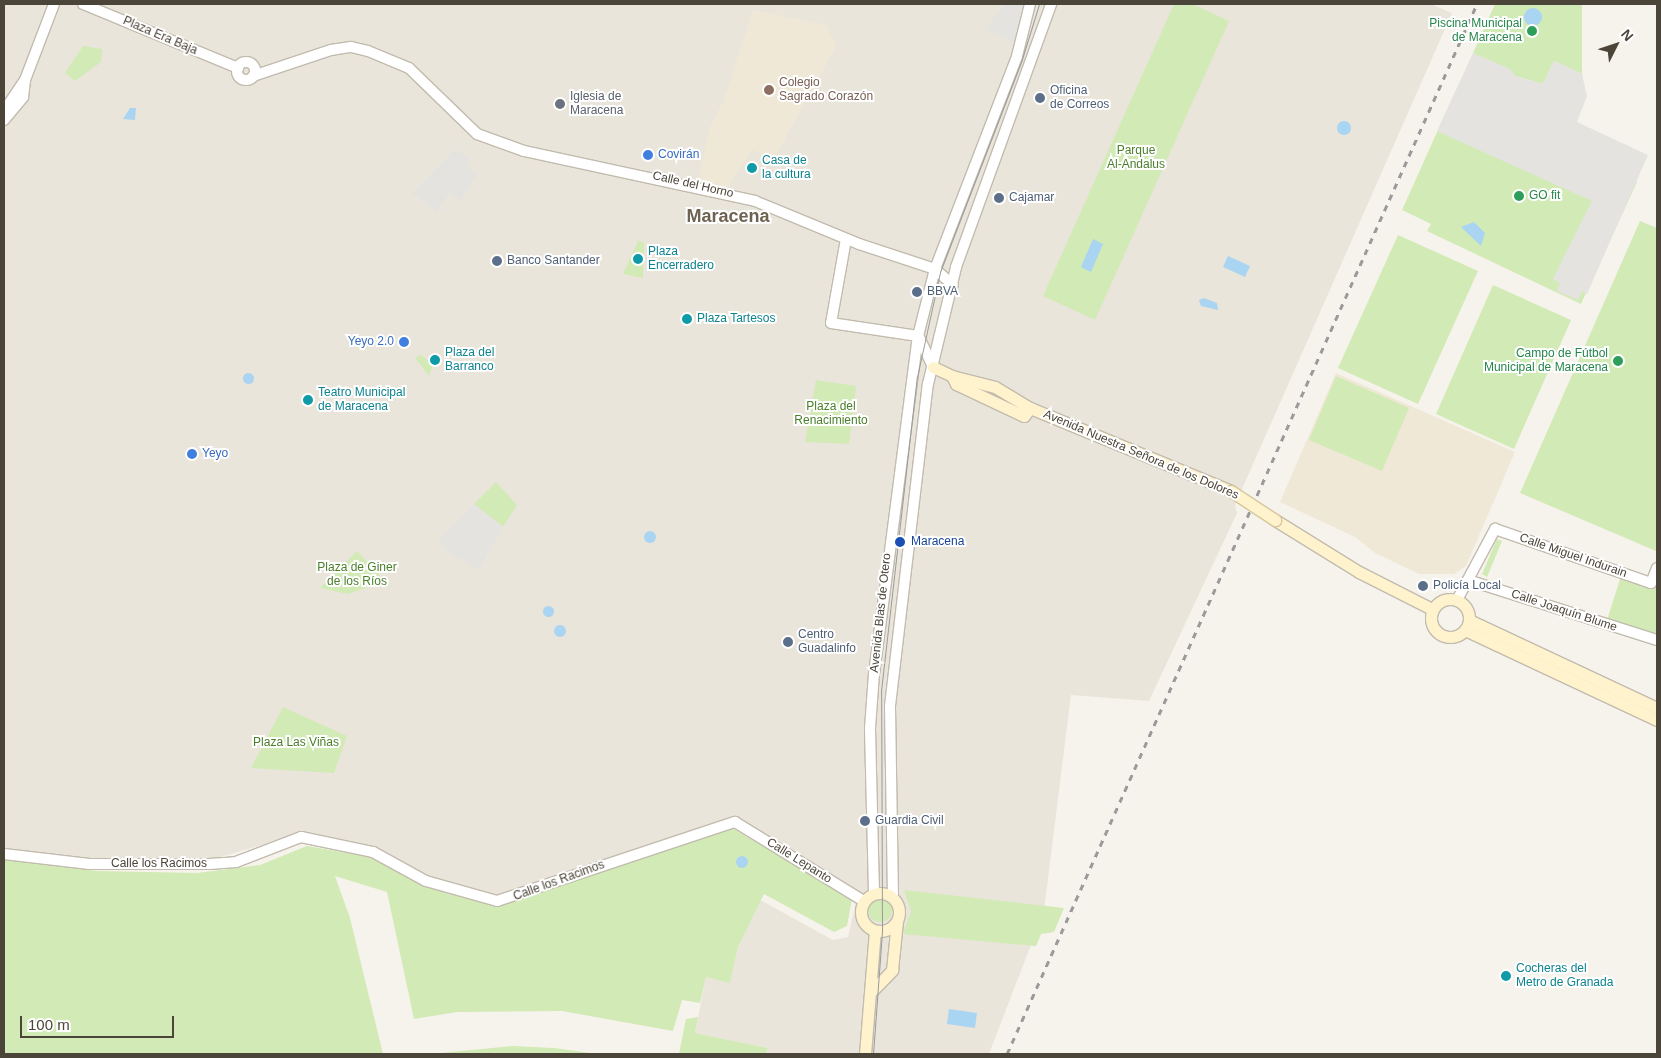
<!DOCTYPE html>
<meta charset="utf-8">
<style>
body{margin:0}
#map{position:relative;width:1661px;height:1058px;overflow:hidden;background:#f6f3ec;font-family:Arial,sans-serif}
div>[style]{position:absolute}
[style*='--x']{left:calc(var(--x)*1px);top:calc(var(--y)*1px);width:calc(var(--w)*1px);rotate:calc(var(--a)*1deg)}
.residential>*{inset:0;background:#eae5da}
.education>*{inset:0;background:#efe8d6}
.green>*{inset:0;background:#d2eab5}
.round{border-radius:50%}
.parking>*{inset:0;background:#e5e3e0}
.water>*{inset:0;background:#a9d4f2}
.roads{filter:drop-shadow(1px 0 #c2bbae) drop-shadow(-1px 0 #c2bbae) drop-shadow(0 1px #c2bbae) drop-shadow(0 -1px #c2bbae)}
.tertiary>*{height:10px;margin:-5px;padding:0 5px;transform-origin:5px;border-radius:5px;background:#fff}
.tertiary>.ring{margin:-5px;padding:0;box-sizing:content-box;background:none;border:10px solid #fff;border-radius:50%}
.secondary>*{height:11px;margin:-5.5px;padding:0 5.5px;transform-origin:5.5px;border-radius:5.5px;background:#fff3cd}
.secondary>.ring{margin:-5.5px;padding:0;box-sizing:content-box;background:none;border:11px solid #fff3cd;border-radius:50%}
.tram>*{height:1px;margin:-0.5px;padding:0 0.5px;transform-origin:0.5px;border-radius:0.5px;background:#9a9a9a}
.rail>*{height:3px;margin-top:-1.5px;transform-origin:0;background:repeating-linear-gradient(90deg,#9a9a9a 0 6px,transparent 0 12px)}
.bridges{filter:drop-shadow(1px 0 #d6c79b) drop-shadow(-1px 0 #d6c79b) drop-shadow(0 1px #d6c79b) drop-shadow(0 -1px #d6c79b)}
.secondary-bridge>*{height:11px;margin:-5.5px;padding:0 5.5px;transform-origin:5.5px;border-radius:5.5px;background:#fff3cd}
.dots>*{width:14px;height:14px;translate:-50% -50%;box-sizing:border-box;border:2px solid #fff;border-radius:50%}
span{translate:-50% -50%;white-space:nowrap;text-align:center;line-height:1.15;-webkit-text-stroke:4px #fff;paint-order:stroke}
.leisure-label{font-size:12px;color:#27864d}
.right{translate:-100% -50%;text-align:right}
.left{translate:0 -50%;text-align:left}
.street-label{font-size:12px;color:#4b4439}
.education-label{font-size:12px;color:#785e54}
.service-label{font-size:12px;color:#4e5e75}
.worship-label{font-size:12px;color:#5b616d}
.park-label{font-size:12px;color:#4a7f2a}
.shop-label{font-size:12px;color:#366cbe}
.culture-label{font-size:12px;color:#0d838f}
.transit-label{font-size:12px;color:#164399}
.district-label{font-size:18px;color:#6e6250;font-weight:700}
.frame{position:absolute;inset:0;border:5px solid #4b4439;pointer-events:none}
.north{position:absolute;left:1591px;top:20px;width:50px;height:50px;-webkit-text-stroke:4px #fff;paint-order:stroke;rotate:49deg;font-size:14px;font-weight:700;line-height:20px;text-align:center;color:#4b4439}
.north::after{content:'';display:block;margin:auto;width:18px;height:22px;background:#4b4439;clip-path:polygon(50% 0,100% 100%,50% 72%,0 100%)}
.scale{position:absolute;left:20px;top:1016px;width:154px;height:22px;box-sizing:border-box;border:2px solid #4b4439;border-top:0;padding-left:6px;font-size:15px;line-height:18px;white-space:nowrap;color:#4b4439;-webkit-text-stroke:4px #fff;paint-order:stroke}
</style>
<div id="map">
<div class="residential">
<div style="clip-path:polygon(4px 4px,1431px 4px,1452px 13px,1235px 505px,1237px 513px,1149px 701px,1071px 695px,1044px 911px,989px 1054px,766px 1054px,768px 1048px,695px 1033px,706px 977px,730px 982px,738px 947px,760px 900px,833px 940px,848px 937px,858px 892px,737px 819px,501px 897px,431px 880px,370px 847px,298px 834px,221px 857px,136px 862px,4px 851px)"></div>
</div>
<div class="education">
<div style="clip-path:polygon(753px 10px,826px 25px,836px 46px,775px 157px,752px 150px,727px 189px,698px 181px,710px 128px,723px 102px)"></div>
<div style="clip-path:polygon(1336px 373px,1515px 452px,1466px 566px,1454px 574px,1419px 574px,1375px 553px,1355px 537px,1280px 502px)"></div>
</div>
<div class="green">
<div style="clip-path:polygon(1174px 4px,1192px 4px,1229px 21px,1095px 320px,1043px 296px)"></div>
<div style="clip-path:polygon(1495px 4px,1582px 4px,1582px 74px,1554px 61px,1543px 84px,1515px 76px,1473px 53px)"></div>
<div style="clip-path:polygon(83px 46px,102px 49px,101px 62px,75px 81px,65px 73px)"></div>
<div style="clip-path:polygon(1456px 90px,1637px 182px,1581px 304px,1427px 231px,1431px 224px,1402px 210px)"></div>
<div style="clip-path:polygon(1640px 221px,1657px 228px,1656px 551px,1520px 493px)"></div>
<div style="clip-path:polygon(1398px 235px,1478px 271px,1418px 404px,1338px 368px)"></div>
<div style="clip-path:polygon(638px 241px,644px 242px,643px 278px,623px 274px)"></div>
<div style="clip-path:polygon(1493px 285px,1571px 320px,1514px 449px,1436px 414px)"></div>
<div style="clip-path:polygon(421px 355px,433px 364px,429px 376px,415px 358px)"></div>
<div style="clip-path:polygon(1336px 376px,1409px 408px,1382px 471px,1309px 440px)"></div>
<div style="clip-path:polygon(816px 380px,856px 386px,849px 444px,805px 442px)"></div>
<div style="clip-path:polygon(496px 482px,517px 505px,503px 527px,474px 504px)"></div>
<div style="clip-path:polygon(1497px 539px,1502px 541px,1487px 577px,1482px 574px)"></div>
<div style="clip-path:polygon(357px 551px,385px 581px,348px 594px,320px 588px)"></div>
<div style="clip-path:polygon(1621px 576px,1657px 588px,1657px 637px,1607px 620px)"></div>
<div style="clip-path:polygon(283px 707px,347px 736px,334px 773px,251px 768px)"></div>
<div style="clip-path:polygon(732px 828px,852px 899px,847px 926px,834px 932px,764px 894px,738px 947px,730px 983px,706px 977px,700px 1003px,682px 1000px,673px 1031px,562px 1011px,457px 1012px,414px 1019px,387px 892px,335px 876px,350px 918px,383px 1054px,4px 1054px,4px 859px,97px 871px,197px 873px,260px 865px,307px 846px,382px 859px,448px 894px,497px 903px)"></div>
<div style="clip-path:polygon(904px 890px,1064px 908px,1054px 932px,1041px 934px,1036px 946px,903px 934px,911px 911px)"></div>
<div class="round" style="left:868px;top:898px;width:24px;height:24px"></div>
<div style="clip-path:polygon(698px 1017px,695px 1033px,768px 1048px,766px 1054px,679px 1054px,686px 1019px)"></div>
<div style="clip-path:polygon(512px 1046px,554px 1048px,598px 1054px,430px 1054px)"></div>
</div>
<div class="parking">
<div style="clip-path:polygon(1005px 4px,1023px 4px,1013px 43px,986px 28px)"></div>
<div style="clip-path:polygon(1473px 53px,1510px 69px,1515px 76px,1543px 84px,1554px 61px,1582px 74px,1587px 96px,1577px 122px,1648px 155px,1587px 294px,1582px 291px,1578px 300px,1557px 291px,1560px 283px,1553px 279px,1592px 201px,1437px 131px)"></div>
<div style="clip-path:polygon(455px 149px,470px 159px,467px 167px,477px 174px,461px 201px,449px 193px,437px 212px,412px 193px)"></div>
<div style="clip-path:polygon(474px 504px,503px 527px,479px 570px,449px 553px,438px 540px)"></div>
</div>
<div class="water">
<div class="round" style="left:1524px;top:8px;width:18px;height:18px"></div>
<div style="clip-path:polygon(130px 108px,136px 108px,135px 120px,123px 119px)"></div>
<div class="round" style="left:1337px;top:121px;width:14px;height:14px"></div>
<div style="clip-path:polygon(1474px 222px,1485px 233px,1481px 246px,1461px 227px)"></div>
<div style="clip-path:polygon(1093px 239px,1103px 244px,1091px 272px,1081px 267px)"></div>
<div style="clip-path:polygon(1228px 256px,1250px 266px,1245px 277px,1223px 267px)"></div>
<div style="clip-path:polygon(1204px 298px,1217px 303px,1218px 310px,1201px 306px,1199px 300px)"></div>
<div class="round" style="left:242.5px;top:372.5px;width:11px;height:11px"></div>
<div class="round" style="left:644px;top:531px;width:12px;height:12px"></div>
<div class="round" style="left:542.5px;top:605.5px;width:11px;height:11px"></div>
<div class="round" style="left:554px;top:625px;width:12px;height:12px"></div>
<div class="round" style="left:736px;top:856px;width:12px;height:12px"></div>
<div style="clip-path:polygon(949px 1009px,977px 1013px,975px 1028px,947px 1024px)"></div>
</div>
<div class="roads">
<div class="tertiary">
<div style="--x:83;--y:4;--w:168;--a:22.4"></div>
<div class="ring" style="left:237px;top:62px;width:8px;height:8px"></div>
<div style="--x:253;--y:76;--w:82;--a:-18.4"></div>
<div style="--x:331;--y:50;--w:20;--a:-9"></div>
<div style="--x:351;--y:47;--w:17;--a:13"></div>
<div style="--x:368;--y:51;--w:44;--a:22.5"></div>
<div style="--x:409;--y:68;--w:95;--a:44.1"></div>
<div style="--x:477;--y:134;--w:50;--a:19.9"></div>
<div style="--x:524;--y:151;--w:236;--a:12.2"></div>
<div style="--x:755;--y:201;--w:113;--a:22.5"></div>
<div style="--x:859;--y:244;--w:80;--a:18.2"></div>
<div style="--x:935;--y:269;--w:24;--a:42"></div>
<div style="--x:4;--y:111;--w:37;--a:-56"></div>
<div style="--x:25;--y:80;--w:81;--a:-69.1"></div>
<div style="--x:4;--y:120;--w:30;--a:-50"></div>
<div style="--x:23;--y:97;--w:16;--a:-83"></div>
<div style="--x:846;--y:239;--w:85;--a:100.1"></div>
<div style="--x:831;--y:323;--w:88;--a:8.5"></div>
<div style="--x:919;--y:337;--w:33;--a:65"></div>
<div style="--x:1471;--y:581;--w:195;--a:17.6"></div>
<div style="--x:1457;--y:600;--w:81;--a:-61.8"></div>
<div style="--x:1495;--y:529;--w:165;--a:19.1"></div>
<div style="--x:1651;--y:583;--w:16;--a:-68"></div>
<div style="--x:4;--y:854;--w:86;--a:6.7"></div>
<div style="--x:89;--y:864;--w:120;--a:0"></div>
<div style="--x:209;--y:864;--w:27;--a:-4"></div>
<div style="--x:236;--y:862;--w:70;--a:-21"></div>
<div style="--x:301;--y:837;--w:74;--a:11.8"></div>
<div style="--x:373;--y:852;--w:60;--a:28.7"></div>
<div style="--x:426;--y:881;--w:74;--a:15.7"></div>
<div style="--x:497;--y:901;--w:251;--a:-18.4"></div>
<div style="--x:735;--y:822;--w:151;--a:31.5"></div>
<div style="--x:874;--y:893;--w:165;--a:-91.4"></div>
<div style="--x:870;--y:728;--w:54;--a:-85.8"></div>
<div style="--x:874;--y:674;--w:341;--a:-82.6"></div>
<div style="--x:918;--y:336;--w:69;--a:-75.8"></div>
<div style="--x:935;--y:269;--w:228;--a:-68.9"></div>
<div style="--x:1017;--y:56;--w:54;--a:-76"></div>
<div style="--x:893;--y:898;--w:192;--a:-90.9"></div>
<div style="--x:890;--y:706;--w:324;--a:-83.3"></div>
<div style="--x:928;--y:384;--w:120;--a:-76.5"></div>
<div style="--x:956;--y:267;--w:280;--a:-70.1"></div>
</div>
<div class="secondary">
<div style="--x:933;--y:367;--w:21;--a:25"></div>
<div style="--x:952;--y:376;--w:9;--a:63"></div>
<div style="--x:956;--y:384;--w:75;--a:25.2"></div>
<div style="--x:1024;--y:416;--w:10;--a:-53"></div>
<div style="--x:952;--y:376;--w:44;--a:14.3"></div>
<div style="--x:995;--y:387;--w:41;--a:31"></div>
<div style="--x:1030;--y:408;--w:217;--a:22.4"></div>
<div style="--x:1275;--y:520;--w:99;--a:31.8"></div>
<div style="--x:1359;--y:572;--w:82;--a:26.9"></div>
<div class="ring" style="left:1431px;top:599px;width:27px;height:27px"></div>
<div style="--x:1469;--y:620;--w:208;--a:25.1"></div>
<div style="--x:1465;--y:630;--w:212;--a:25.1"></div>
<div class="ring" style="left:861px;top:893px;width:27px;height:27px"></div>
<div style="--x:873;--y:990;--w:28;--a:-46"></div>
<div style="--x:892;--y:970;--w:48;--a:-84.1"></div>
<div style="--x:865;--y:1054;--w:123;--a:-85.4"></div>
</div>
</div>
<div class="tram">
<div style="--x:873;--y:1054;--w:122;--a:-85.8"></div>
<div style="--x:882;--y:932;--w:241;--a:-90.2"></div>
<div style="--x:881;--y:691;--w:316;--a:-83.5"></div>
<div style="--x:917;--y:377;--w:107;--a:-77.6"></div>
<div style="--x:940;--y:272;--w:228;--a:-68.9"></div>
<div style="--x:1022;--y:59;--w:58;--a:-72.8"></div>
</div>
<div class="rail">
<div style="--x:1007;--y:1054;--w:1150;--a:-65.89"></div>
</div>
<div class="bridges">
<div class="secondary-bridge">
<div style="--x:1231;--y:491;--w:53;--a:33.4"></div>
</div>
</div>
<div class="dots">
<div style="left:1532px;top:31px;background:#2e9e5b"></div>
<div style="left:769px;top:90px;background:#8d6e63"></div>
<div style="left:1040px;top:98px;background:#5c6f8a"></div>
<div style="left:560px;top:104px;background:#6b7280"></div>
<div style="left:648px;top:155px;background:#3f7fe0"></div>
<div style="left:752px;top:168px;background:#0f9aa8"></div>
<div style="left:1519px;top:196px;background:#2e9e5b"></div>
<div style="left:999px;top:198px;background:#5c6f8a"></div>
<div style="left:638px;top:259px;background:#0f9aa8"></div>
<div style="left:497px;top:261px;background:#5c6f8a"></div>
<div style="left:917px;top:292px;background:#5c6f8a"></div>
<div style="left:687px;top:319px;background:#0f9aa8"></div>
<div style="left:404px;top:342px;background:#3f7fe0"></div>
<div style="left:435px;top:360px;background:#0f9aa8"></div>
<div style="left:1618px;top:361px;background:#2e9e5b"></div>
<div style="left:308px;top:400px;background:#0f9aa8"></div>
<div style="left:192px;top:454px;background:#3f7fe0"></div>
<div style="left:900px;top:542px;background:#1a4fb4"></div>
<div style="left:1423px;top:586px;background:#5c6f8a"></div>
<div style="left:788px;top:642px;background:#5c6f8a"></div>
<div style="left:865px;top:821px;background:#5c6f8a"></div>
<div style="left:1506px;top:976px;background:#0f9aa8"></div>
</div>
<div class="leisure-label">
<span class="right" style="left:1522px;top:31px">Piscina Municipal<br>de Maracena</span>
<span class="left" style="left:1529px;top:196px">GO fit</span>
<span class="right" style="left:1608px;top:361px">Campo de Fútbol<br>Municipal de Maracena</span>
</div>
<div class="street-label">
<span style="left:160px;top:36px;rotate:23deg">Plaza Era Baja</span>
<span style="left:693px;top:185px;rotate:13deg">Calle del Horno</span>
<span style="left:1141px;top:455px;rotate:23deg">Avenida Nuestra Señora de los Dolores</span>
<span style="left:1573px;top:556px;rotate:19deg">Calle Miguel Indurain</span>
<span style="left:1564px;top:611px;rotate:18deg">Calle Joaquín Blume</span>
<span style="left:881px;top:613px;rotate:-84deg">Avenida Blas de Otero</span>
<span style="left:799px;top:861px;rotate:32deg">Calle Lepanto</span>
<span style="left:159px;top:864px">Calle los Racimos</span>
<span style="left:559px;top:881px;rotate:-20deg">Calle los Racimos</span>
</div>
<div class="education-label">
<span class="left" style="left:779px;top:90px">Colegio<br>Sagrado Corazón</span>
</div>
<div class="service-label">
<span class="left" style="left:1050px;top:98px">Oficina<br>de Correos</span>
<span class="left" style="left:1009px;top:198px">Cajamar</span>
<span class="left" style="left:507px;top:261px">Banco Santander</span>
<span class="left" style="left:927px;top:292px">BBVA</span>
<span class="left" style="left:1433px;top:586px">Policía Local</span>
<span class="left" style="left:798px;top:642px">Centro<br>Guadalinfo</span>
<span class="left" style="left:875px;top:821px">Guardia Civil</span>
</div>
<div class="worship-label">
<span class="left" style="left:570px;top:104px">Iglesia de<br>Maracena</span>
</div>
<div class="park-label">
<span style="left:1136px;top:158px">Parque<br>Al-Andalus</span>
<span style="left:831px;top:414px">Plaza del<br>Renacimiento</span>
<span style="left:357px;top:575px">Plaza de Giner<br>de los Ríos</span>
<span style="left:296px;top:743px">Plaza Las Viñas</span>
</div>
<div class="shop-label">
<span class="left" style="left:658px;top:155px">Covirán</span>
<span class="right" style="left:394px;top:342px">Yeyo 2.0</span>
<span class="left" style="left:202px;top:454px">Yeyo</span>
</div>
<div class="culture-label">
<span class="left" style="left:762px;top:168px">Casa de<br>la cultura</span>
<span class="left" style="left:648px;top:259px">Plaza<br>Encerradero</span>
<span class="left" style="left:697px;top:319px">Plaza Tartesos</span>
<span class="left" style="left:445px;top:360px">Plaza del<br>Barranco</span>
<span class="left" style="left:318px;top:400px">Teatro Municipal<br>de Maracena</span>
<span class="left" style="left:1516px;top:976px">Cocheras del<br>Metro de Granada</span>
</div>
<div class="transit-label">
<span class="left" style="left:911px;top:542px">Maracena</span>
</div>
<div class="district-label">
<span style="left:728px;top:216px">Maracena</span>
</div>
<div class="frame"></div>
<div class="north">N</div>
<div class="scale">100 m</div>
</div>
